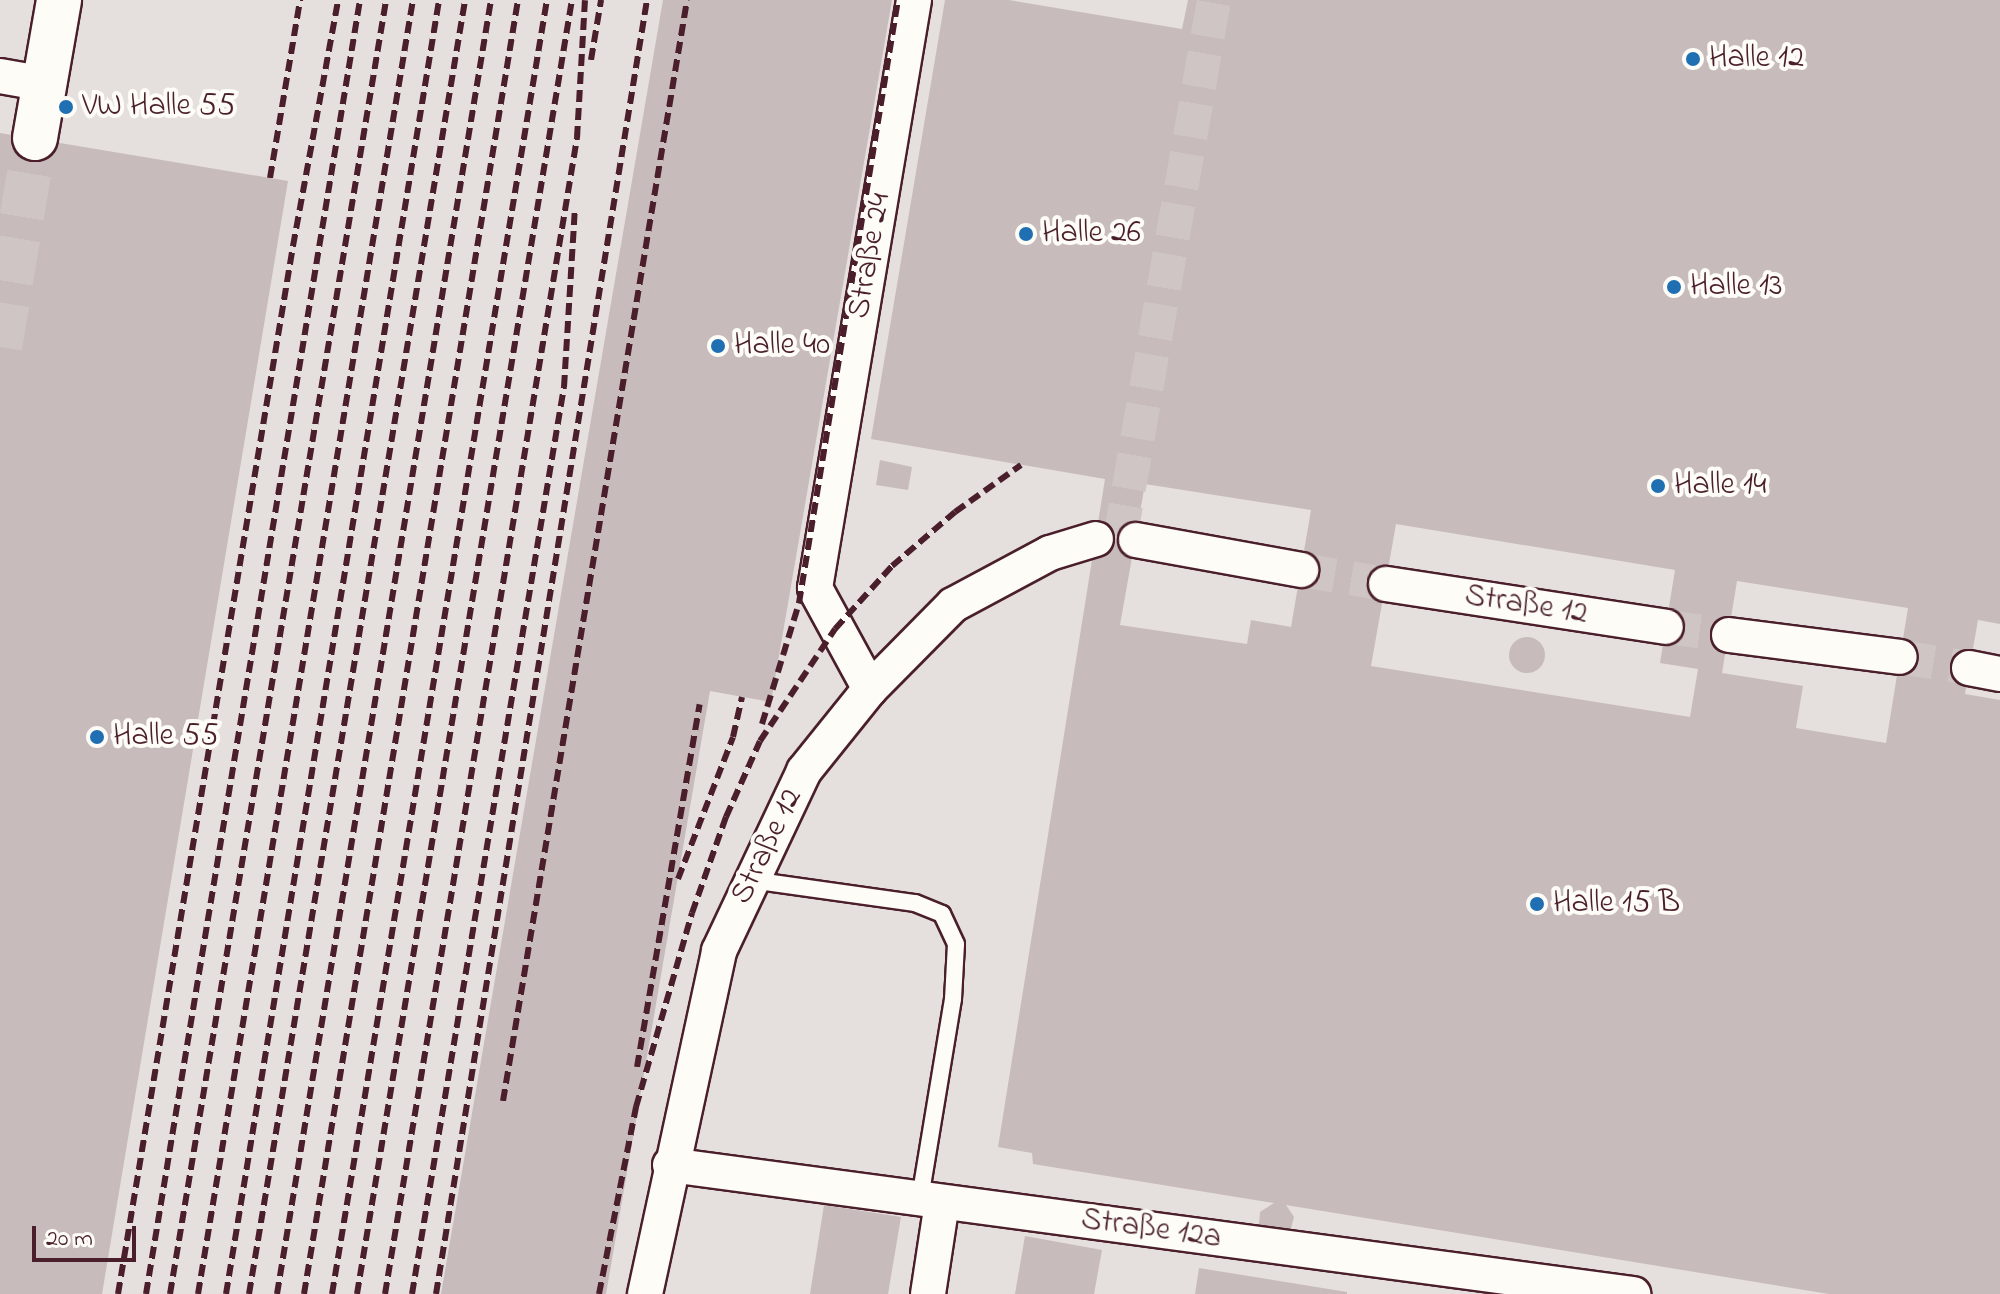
<!DOCTYPE html>
<meta charset="utf-8">
<style>
body{margin:0}
#map{position:relative;width:2000px;height:1294px;overflow:hidden;background:#f2efeb;font-family:"Indie Flower",sans-serif}
div>[style]{position:absolute}
[style*='--x']{left:calc(var(--x)*1px);top:calc(var(--y)*1px);width:calc(var(--w)*1px);rotate:calc(var(--a)*1deg)}
.built>*{inset:0;background:#e5dfdd}
.building>*{inset:0;background:#c8bbbb}
.round{border-radius:50%}
.street-tunnel>*{height:34px;margin-top:-17px;transform-origin:0;background:repeating-linear-gradient(90deg,#d0c5c5 0 34px,transparent 0 51px)}
.secondary-tunnel>*{height:44px;margin-top:-22px;transform-origin:0;background:repeating-linear-gradient(90deg,#d0c5c5 0 44px,transparent 0 66px)}
.roads{filter:drop-shadow(2px 0 #4a1f2b) drop-shadow(-2px 0 #4a1f2b) drop-shadow(0 2px #4a1f2b) drop-shadow(0 -2px #4a1f2b)}
.lane>*{height:16px;margin:-8px;padding:0 8px;transform-origin:8px;border-radius:8px;background:#fdfcf7}
.street>*{height:34px;margin:-17px;padding:0 17px;transform-origin:17px;border-radius:17px;background:#fdfcf7}
.secondary>*{height:44px;margin:-22px;padding:0 22px;transform-origin:22px;border-radius:22px;background:#fdfcf7}
.rail>*{height:6px;margin-top:-3px;transform-origin:0;background:repeating-linear-gradient(90deg,#4a1f2b 0 12px,transparent 0 18px)}
.dots>*{width:22px;height:22px;translate:-50% -50%;box-sizing:border-box;border:4px solid #fdfcf7;border-radius:50%}
span{translate:-50% -50%;white-space:nowrap;text-align:center;line-height:1.15;-webkit-text-stroke:8px #fdfcf7;paint-order:stroke}
.poi-label{font-size:32px;color:#4a1f2b}
.left{translate:0 -50%;text-align:left}
.street-label{font-size:32px;color:#4a1f2b}
.scale{position:absolute;left:32px;top:1226px;width:104px;height:36px;box-sizing:border-box;border:4px solid #4a1f2b;border-top:0;padding-left:10px;font-size:24px;line-height:28px;white-space:nowrap;color:#4a1f2b;-webkit-text-stroke:6px #fdfcf7;paint-order:stroke}
</style>
<div id="map">
<div class="built">
<div style="clip-path:polygon(0 0,2000px 0,2000px 1294px,0 1294px)"></div>
</div>
<div class="building">
<div style="clip-path:polygon(663px 0,892px 0,771px 702px,710px 691px,606px 1294px,441px 1294px)"></div>
<div style="clip-path:polygon(evenodd,945px 0,1009px 0,1182px 29px,1188px 0,2000px 0,2000px 624px,1978px 620px,1965px 694px,2000px 700px,2000px 1294px,1829px 1294px,1286px 1205px,1294px 1217px,1290px 1232px,1264px 1233px,1259px 1225px,1260px 1212px,1274px 1203px,1033px 1164px,1032px 1153px,998px 1147px,1105px 479px,871px 439px,945px 0,1145px 484px,1311px 510px,1291px 627px,1251px 620px,1247px 644px,1120px 625px,1145px 484px,945px 0,1396px 524px,1675px 570px,1660px 663px,1698px 669px,1690px 717px,1371px 666px,1396px 524px,945px 0,1737px 581px,1908px 608px,1886px 743px,1796px 728px,1803px 686px,1722px 673px,1737px 581px)"></div>
<div style="clip-path:polygon(0 133px,288px 181px,102px 1294px,0 1294px)"></div>
<div style="clip-path:polygon(880px 460px,912px 467px,908px 490px,876px 485px)"></div>
<div class="round" style="left:1509px;top:637px;width:36px;height:36px"></div>
<div style="clip-path:polygon(824px 1205px,901px 1217px,888px 1294px,810px 1294px)"></div>
<div style="clip-path:polygon(1025px 1236px,1102px 1250px,1094px 1294px,1015px 1294px)"></div>
<div style="clip-path:polygon(1199px 1268px,1347px 1292px,1347px 1294px,1195px 1294px)"></div>
</div>
<div class="street-tunnel">
<div style="--x:1120;--y:539;--w:547;--a:-80.11"></div>
<div style="--x:1301;--y:570;--w:86;--a:9.4"></div>
<div style="--x:1666;--y:627;--w:64;--a:7.2"></div>
<div style="--x:1900;--y:657;--w:70;--a:9.1"></div>
</div>
<div class="secondary-tunnel">
<div style="--x:0;--y:347;--w:212;--a:-80.5"></div>
</div>
<div class="roads">
<div class="lane">
<div style="--x:751;--y:880;--w:166;--a:8"></div>
<div style="--x:915;--y:903;--w:29;--a:22"></div>
<div style="--x:942;--y:914;--w:33;--a:65"></div>
<div style="--x:956;--y:944;--w:55;--a:93.1"></div>
<div style="--x:953;--y:999;--w:203;--a:99.4"></div>
</div>
<div class="street">
<div style="--x:0;--y:76;--w:46;--a:10.1"></div>
<div style="--x:1136;--y:540;--w:168;--a:10.3"></div>
<div style="--x:1386;--y:584;--w:283;--a:8.7"></div>
<div style="--x:1729;--y:635;--w:172;--a:7.3"></div>
<div style="--x:1969;--y:668;--w:32;--a:11"></div>
<div style="--x:870;--y:689;--w:115;--a:-118.6"></div>
<div style="--x:815;--y:588;--w:596;--a:-80.44"></div>
<div style="--x:670;--y:1165;--w:972;--a:7.63"></div>
<div style="--x:645;--y:1294;--w:351;--a:-77.8"></div>
<div style="--x:719;--y:951;--w:199;--a:-64.7"></div>
<div style="--x:804;--y:771;--w:105;--a:-51.2"></div>
<div style="--x:870;--y:689;--w:118;--a:-45.3"></div>
<div style="--x:953;--y:605;--w:110;--a:-28.2"></div>
<div style="--x:1050;--y:553;--w:48;--a:-16.9"></div>
<div style="--x:928;--y:1294;--w:93;--a:-81.3"></div>
</div>
<div class="secondary">
<div style="--x:35;--y:138;--w:140;--a:-80.1"></div>
</div>
</div>
<div class="rail">
<div style="--x:591;--y:60;--w:61;--a:-80.5"></div>
<div style="--x:270;--y:178;--w:181;--a:-80.4"></div>
<div style="--x:762;--y:724;--w:127;--a:-73"></div>
<div style="--x:799;--y:603;--w:611;--a:-80.68"></div>
<div style="--x:678;--y:879;--w:152;--a:-68.8"></div>
<div style="--x:733;--y:737;--w:41;--a:-77.3"></div>
<div style="--x:637;--y:1067;--w:368;--a:-80.2"></div>
<div style="--x:503;--y:1101;--w:1116;--a:-80.51"></div>
<div style="--x:118;--y:1294;--w:1063;--a:-80.52"></div>
<div style="--x:293;--y:246;--w:250;--a:-79.6"></div>
<div style="--x:146;--y:1294;--w:1312;--a:-80.61"></div>
<div style="--x:170;--y:1294;--w:1312;--a:-80.52"></div>
<div style="--x:198;--y:1294;--w:1312;--a:-80.57"></div>
<div style="--x:226;--y:1294;--w:1311;--a:-80.65"></div>
<div style="--x:249;--y:1294;--w:1312;--a:-80.52"></div>
<div style="--x:277;--y:1294;--w:1312;--a:-80.61"></div>
<div style="--x:304;--y:1294;--w:1312;--a:-80.61"></div>
<div style="--x:332;--y:1294;--w:1312;--a:-80.57"></div>
<div style="--x:357;--y:1294;--w:1312;--a:-80.57"></div>
<div style="--x:385;--y:1294;--w:1172;--a:-80.57"></div>
<div style="--x:577;--y:138;--w:138;--a:-86.7"></div>
<div style="--x:412;--y:1294;--w:920;--a:-80.49"></div>
<div style="--x:564;--y:387;--w:180;--a:-86.5"></div>
<div style="--x:436;--y:1294;--w:1311;--a:-80.74"></div>
<div style="--x:599;--y:1294;--w:191;--a:-78.8"></div>
<div style="--x:636;--y:1107;--w:202;--a:-73.9"></div>
<div style="--x:692;--y:913;--w:102;--a:-70.5"></div>
<div style="--x:726;--y:817;--w:83;--a:-65.9"></div>
<div style="--x:760;--y:741;--w:135;--a:-56.2"></div>
<div style="--x:835;--y:629;--w:85;--a:-47.9"></div>
<div style="--x:892;--y:566;--w:83;--a:-40.6"></div>
<div style="--x:955;--y:512;--w:81;--a:-35.5"></div>
</div>
<div class="dots">
<div style="left:1693px;top:59px;background:#1f6fb2"></div>
<div style="left:66px;top:107px;background:#1f6fb2"></div>
<div style="left:1026px;top:234px;background:#1f6fb2"></div>
<div style="left:1674px;top:287px;background:#1f6fb2"></div>
<div style="left:718px;top:346px;background:#1f6fb2"></div>
<div style="left:1658px;top:486px;background:#1f6fb2"></div>
<div style="left:97px;top:737px;background:#1f6fb2"></div>
<div style="left:1537px;top:904px;background:#1f6fb2"></div>
</div>
<div class="poi-label">
<span class="left" style="left:1709px;top:59px">Halle 12</span>
<span class="left" style="left:82px;top:107px">VW Halle 55</span>
<span class="left" style="left:1042px;top:234px">Halle 26</span>
<span class="left" style="left:1690px;top:287px">Halle 13</span>
<span class="left" style="left:734px;top:346px">Halle 40</span>
<span class="left" style="left:1674px;top:486px">Halle 14</span>
<span class="left" style="left:113px;top:737px">Halle 55</span>
<span class="left" style="left:1553px;top:904px">Halle 15 B</span>
</div>
<div class="street-label">
<span style="left:871px;top:256px;rotate:-80deg">Straße 24</span>
<span style="left:1526px;top:606px;rotate:9deg">Straße 12</span>
<span style="left:768px;top:847px;rotate:-64deg">Straße 12</span>
<span style="left:1151px;top:1230px;rotate:8deg">Straße 12a</span>
</div>
<div class="scale">20 m</div>
</div>
